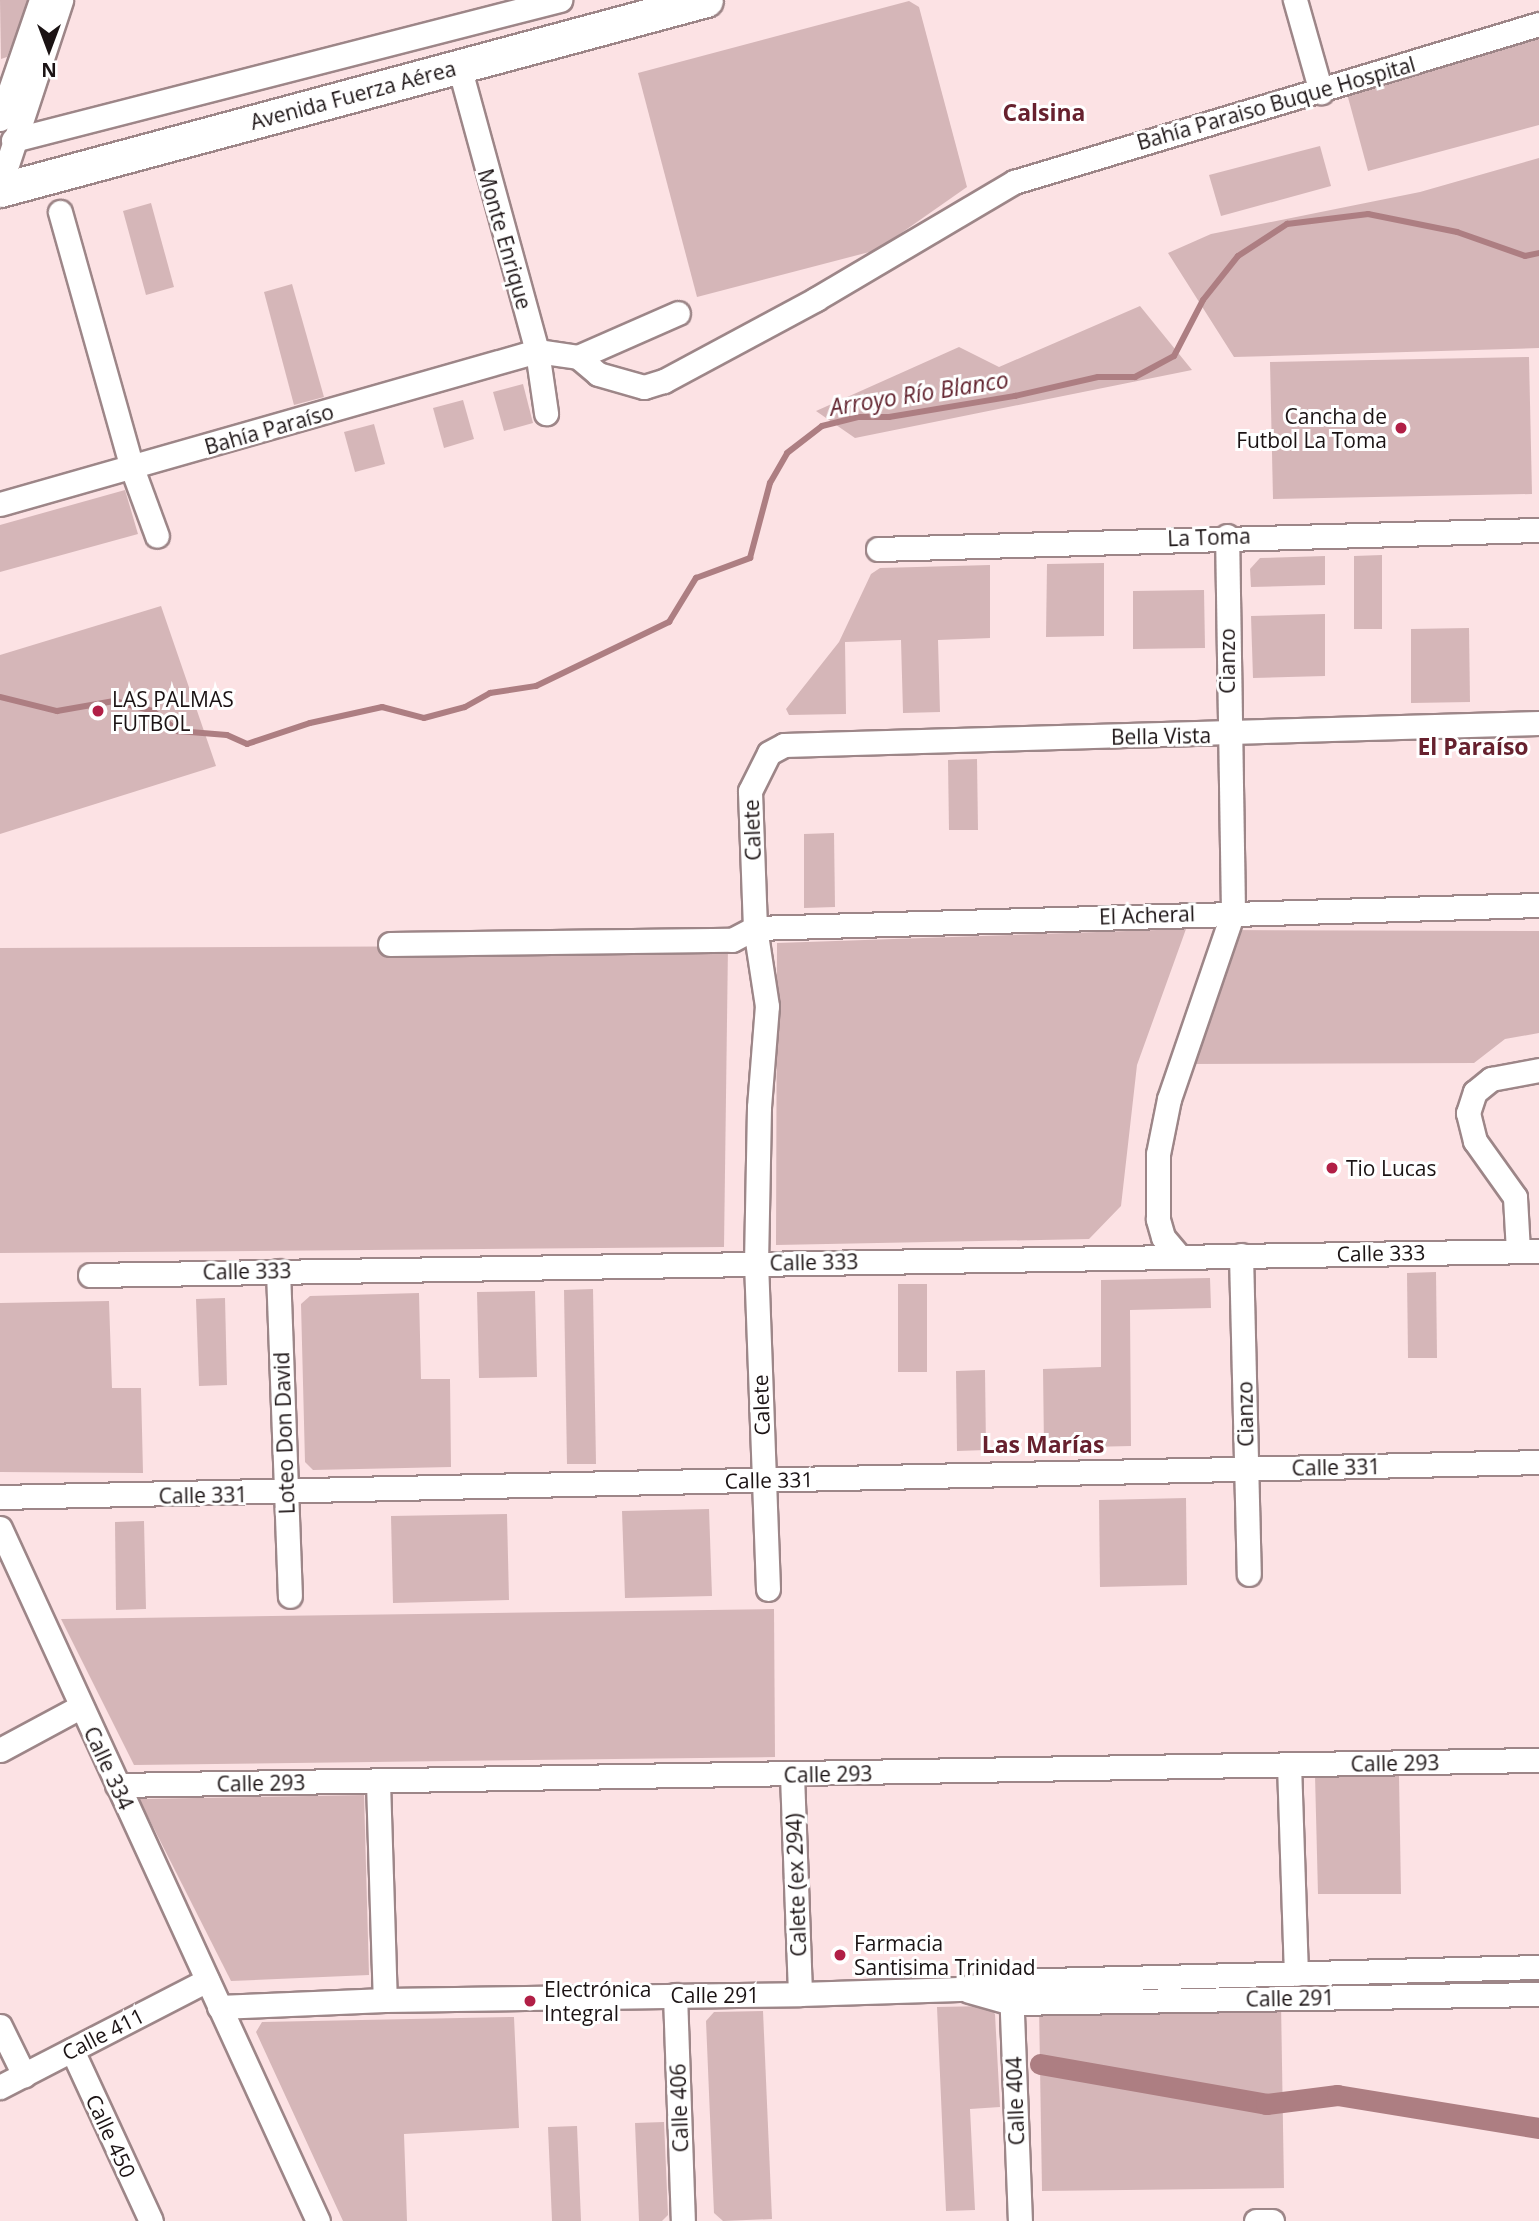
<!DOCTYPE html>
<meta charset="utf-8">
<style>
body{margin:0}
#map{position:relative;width:1539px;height:2221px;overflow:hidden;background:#fce2e4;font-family:"Open Sans",sans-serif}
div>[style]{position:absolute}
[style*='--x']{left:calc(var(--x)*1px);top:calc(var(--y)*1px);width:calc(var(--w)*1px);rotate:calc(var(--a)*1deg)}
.green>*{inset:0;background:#d5b6b8}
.stream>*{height:6px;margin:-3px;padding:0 3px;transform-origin:3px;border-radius:3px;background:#ad7e82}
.canal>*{height:21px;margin:-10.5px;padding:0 10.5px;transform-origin:10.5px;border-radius:10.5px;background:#ad7e82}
.roads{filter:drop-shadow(2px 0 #9d8688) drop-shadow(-2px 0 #9d8688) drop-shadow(0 2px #9d8688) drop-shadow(0 -2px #9d8688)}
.minor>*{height:23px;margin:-11.5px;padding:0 11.5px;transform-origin:11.5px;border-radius:11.5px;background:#fff}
.secondary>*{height:33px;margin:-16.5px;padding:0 16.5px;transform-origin:16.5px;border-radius:16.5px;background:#fff}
.dots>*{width:19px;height:19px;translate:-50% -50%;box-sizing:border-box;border:4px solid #fff;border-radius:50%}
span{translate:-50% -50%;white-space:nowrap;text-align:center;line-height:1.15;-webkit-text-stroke:6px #fff;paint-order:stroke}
.street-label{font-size:21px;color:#1b1314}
.poi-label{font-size:21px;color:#1b1314}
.right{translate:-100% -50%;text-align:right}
.left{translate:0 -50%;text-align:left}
.neighbourhood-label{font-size:23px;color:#67212e;font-weight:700}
.water-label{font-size:23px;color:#632530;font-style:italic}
.north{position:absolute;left:14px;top:14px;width:70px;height:70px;-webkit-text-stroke:5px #fff;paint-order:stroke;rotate:180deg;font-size:19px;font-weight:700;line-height:28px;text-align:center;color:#1b1314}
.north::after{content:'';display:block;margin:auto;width:24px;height:32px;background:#1b1314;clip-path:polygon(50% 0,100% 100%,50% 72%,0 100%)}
</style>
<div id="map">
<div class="green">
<div style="clip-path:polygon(0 0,29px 0,7px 57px,1px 59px)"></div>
<div style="clip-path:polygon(909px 1px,919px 7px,967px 187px,877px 250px,697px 297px,638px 73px)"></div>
<div style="clip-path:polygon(1539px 38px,1539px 125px,1368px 171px,1346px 90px)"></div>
<div style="clip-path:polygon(1320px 146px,1331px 186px,1221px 216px,1209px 175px)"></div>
<div style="clip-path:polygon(1539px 158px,1539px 348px,1234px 357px,1168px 253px,1211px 234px,1420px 192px)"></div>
<div style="clip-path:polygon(151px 203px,174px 287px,146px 295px,123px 211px)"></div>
<div style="clip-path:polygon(292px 284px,324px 397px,294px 405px,264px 292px)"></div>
<div style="clip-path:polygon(1140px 306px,1192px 370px,855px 438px,816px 411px,959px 347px,999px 367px)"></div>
<div style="clip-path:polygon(1529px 357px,1532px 494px,1273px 499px,1270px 362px)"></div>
<div style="clip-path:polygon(523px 384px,533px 423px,504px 431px,493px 392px)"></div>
<div style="clip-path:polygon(463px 400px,474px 439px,444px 448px,433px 408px)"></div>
<div style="clip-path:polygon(374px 424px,385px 464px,355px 472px,344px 432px)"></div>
<div style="clip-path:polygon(125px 490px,138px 534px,0 572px,0 525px)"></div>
<div style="clip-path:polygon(1382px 555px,1382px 629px,1354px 629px,1354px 556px)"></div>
<div style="clip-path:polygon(1325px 556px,1325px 585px,1251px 587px,1250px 569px,1260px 558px)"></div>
<div style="clip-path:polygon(1104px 563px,1104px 636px,1046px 637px,1047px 564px)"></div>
<div style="clip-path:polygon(990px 565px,990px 638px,938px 640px,940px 712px,903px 713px,901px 640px,845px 642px,846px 714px,789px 715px,786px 709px,839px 642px,871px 574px,880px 568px)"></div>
<div style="clip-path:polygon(1204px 590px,1205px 648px,1133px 649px,1133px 591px)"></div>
<div style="clip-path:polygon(161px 606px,216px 766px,0 834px,0 655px)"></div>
<div style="clip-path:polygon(1325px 614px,1325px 676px,1253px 678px,1251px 616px)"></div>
<div style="clip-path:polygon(1469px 628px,1470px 702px,1411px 703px,1411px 629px)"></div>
<div style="clip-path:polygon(977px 759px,978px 830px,949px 830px,948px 760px)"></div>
<div style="clip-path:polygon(834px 833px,835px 907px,804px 908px,804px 834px)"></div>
<div style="clip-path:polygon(1186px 929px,1137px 1065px,1121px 1206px,1089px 1239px,776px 1245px,777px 943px)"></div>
<div style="clip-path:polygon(1228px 930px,1539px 931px,1539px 1033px,1505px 1039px,1474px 1063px,1181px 1064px)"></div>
<div style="clip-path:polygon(728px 945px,724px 1247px,0 1253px,0 948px)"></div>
<div style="clip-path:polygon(1436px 1272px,1437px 1358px,1408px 1358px,1407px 1273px)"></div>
<div style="clip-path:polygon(1210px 1278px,1211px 1308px,1130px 1310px,1131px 1446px,1044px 1448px,1043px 1369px,1101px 1367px,1101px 1280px)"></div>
<div style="clip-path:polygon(898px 1284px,927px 1284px,927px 1372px,898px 1372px)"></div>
<div style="clip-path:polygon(593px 1289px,596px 1464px,567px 1464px,564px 1290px)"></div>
<div style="clip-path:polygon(535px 1291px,537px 1377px,479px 1378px,477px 1292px)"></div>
<div style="clip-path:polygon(419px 1293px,421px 1379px,450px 1379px,451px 1467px,313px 1470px,305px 1462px,301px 1304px,310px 1296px)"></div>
<div style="clip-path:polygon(225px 1298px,227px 1385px,199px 1386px,196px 1299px)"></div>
<div style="clip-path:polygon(109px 1301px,112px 1388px,141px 1388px,143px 1473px,0 1472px,0 1303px)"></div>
<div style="clip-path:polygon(985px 1370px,986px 1450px,957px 1451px,956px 1371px)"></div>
<div style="clip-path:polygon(1186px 1498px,1187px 1585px,1100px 1587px,1099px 1500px)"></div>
<div style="clip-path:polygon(709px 1509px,712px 1596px,625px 1598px,622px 1511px)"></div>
<div style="clip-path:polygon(507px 1514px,509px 1600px,393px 1603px,391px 1516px)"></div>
<div style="clip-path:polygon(144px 1521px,146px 1609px,116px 1610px,115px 1522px)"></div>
<div style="clip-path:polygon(774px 1609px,775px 1757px,134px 1765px,61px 1619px)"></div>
<div style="clip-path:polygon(1315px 1775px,1399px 1776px,1401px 1894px,1318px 1894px)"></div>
<div style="clip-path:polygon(364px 1795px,369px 1975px,231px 1981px,139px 1799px)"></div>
<div style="clip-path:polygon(1281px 2002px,1284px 2188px,1042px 2191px,1039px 2005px)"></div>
<div style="clip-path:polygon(987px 2006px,995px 2014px,1000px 2107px,970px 2109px,975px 2210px,946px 2211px,937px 2007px)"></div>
<div style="clip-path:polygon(763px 2011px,772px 2219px,723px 2221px,714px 2213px,706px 2021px,714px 2012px)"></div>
<div style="clip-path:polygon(514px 2017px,519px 2128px,404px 2134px,407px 2221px,343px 2221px,256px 2032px,262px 2022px)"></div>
<div style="clip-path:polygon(664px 2122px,668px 2215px,662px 2221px,639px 2221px,635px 2123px)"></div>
<div style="clip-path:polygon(577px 2126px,581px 2221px,552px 2221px,548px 2127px)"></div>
</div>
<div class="stream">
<div style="--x:0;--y:697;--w:59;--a:13.8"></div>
<div style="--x:57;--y:711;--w:58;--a:-10"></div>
<div style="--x:114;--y:701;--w:40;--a:14.4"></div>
<div style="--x:153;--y:711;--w:32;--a:39"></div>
<div style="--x:178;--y:731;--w:49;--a:4.7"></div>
<div style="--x:227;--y:735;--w:22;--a:24"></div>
<div style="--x:247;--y:744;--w:66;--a:-18.4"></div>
<div style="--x:310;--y:723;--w:74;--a:-12.5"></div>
<div style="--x:382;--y:707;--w:43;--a:14.7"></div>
<div style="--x:424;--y:718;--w:42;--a:-15"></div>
<div style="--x:465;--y:707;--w:29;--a:-29"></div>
<div style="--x:490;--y:693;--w:47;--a:-8.7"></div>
<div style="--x:536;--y:686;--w:148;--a:-25.7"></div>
<div style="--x:669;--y:622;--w:52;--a:-58.5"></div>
<div style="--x:696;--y:578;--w:58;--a:-20.3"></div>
<div style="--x:750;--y:558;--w:78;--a:-75.1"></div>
<div style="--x:770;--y:483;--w:34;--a:-60"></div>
<div style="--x:787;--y:453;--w:44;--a:-37.6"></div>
<div style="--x:822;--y:426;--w:37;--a:-14"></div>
<div style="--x:858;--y:417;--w:31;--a:0"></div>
<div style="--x:889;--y:417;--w:128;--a:-9.5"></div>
<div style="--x:1015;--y:396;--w:85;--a:-12.9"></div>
<div style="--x:1098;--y:377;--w:37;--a:0"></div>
<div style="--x:1135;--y:377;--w:44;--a:-28.3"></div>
<div style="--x:1174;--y:356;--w:63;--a:-62.6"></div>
<div style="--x:1203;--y:300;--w:56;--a:-51.5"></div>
<div style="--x:1238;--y:256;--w:59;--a:-33.1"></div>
<div style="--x:1287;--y:224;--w:82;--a:-7"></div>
<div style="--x:1368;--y:214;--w:91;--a:11.4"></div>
<div style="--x:1457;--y:232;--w:72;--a:19.4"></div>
<div style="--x:1525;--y:256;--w:14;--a:-12"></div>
</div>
<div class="canal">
<div style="--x:1040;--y:2064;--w:230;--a:10"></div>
<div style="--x:1266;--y:2104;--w:72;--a:-7.2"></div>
<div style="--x:1337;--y:2095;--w:205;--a:9.3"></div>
</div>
<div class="roads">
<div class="minor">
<div style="--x:1295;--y:0;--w:96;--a:74.2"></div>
<div style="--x:459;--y:66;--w:295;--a:74.7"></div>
<div style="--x:537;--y:351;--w:63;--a:81.7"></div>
<div style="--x:0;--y:119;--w:126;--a:-71"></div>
<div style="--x:13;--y:140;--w:565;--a:-14.36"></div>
<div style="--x:0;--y:186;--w:196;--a:-71.8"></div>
<div style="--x:60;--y:212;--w:266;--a:74.3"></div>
<div style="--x:132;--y:468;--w:72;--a:69.8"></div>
<div style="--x:578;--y:357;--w:109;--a:-23.7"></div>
<div style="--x:0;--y:504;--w:558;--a:-15.9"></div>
<div style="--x:537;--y:351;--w:41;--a:8.3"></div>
<div style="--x:578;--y:357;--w:26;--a:40"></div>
<div style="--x:598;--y:374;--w:48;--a:15.8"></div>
<div style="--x:644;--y:387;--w:21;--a:-17"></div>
<div style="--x:664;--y:381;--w:173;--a:-28.3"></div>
<div style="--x:816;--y:299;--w:230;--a:-30.6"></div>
<div style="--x:1014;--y:182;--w:548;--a:-16.75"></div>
<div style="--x:878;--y:549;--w:661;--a:-1.65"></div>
<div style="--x:390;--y:944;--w:342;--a:-0.7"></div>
<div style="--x:732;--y:940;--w:26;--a:-28"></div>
<div style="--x:755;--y:928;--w:784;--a:-1.68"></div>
<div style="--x:1518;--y:1251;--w:54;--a:-93.2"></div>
<div style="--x:1515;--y:1197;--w:69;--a:-125.5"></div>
<div style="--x:1475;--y:1141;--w:29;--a:-104"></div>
<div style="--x:1468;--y:1113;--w:22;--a:-72"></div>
<div style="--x:1475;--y:1092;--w:21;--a:-39"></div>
<div style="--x:1491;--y:1079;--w:49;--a:-10.6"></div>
<div style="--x:1178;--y:1255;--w:23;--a:-130"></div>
<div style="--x:1163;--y:1237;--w:19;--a:-106"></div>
<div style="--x:1158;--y:1219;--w:65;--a:-90"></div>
<div style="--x:1158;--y:1154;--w:56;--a:-78.7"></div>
<div style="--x:1169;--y:1099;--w:198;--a:-71.1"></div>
<div style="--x:1233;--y:912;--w:376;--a:-90.9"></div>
<div style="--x:1241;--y:1255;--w:319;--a:88.6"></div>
<div style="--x:278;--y:1271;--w:325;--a:87.9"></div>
<div style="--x:90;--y:1275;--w:1449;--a:-0.95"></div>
<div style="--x:0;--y:1497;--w:1539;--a:-1.3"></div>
<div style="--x:0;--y:1528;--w:762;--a:65.35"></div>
<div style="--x:768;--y:1589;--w:325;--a:-92.1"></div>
<div style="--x:756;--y:1264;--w:157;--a:-88.9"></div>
<div style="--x:759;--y:1107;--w:101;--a:-85.5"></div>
<div style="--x:767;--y:1006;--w:79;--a:-98.7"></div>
<div style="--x:755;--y:928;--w:137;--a:-92.1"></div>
<div style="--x:750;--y:791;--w:42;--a:-63.4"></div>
<div style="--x:769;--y:753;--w:17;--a:-28"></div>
<div style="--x:784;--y:745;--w:755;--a:-1.67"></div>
<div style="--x:0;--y:1750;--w:91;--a:-28.3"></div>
<div style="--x:1289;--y:1764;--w:210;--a:88.1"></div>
<div style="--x:792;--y:1775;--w:219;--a:87.9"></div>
<div style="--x:378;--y:1782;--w:218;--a:88.2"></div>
<div style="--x:117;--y:1785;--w:1422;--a:-1.01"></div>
<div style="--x:1011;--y:1988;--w:233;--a:87.8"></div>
<div style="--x:969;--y:1991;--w:45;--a:15.6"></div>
<div style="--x:1012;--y:2003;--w:527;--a:-0.98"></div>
<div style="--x:675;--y:1995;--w:226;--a:88"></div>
<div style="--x:219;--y:2007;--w:166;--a:-2.4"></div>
<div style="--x:385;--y:2000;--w:415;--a:-0.8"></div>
<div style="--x:800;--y:1994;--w:159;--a:-1.8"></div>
<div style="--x:959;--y:1989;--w:53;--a:-8.7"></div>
<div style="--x:1011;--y:1981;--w:528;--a:-1.52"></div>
<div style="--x:0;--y:2026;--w:55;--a:63.9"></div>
<div style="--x:72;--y:2050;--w:188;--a:65.2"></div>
<div style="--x:0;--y:2087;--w:233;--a:-27.3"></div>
<div style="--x:1256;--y:2221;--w:16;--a:0"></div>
</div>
<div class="secondary">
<div style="--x:0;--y:190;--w:731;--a:-15.06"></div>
</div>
</div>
<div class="dots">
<div style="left:1401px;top:428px;background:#b11f46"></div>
<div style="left:98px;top:711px;background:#b11f46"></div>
<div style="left:1332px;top:1168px;background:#b11f46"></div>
<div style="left:840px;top:1955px;background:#b11f46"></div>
<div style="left:530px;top:2001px;background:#b11f46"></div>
</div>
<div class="street-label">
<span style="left:353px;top:95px;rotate:-15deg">Avenida Fuerza Aérea</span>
<span style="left:1276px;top:103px;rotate:-16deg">Bahía Paraiso Buque Hospital</span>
<span style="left:505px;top:239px;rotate:74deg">Monte Enrique</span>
<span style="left:269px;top:429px;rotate:-16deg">Bahía Paraíso</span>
<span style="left:1209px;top:537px;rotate:-2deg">La Toma</span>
<span style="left:1227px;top:661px;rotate:-90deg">Cianzo</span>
<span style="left:1161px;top:736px;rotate:-1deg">Bella Vista</span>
<span style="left:752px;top:830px;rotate:-92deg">Calete</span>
<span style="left:1147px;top:915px;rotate:-2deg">El Acheral</span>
<span style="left:1381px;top:1253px;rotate:-1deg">Calle 333</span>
<span style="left:814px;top:1262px;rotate:-1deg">Calle 333</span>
<span style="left:247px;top:1271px;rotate:-1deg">Calle 333</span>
<span style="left:761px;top:1405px;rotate:-92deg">Calete</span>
<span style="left:1245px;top:1414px;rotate:-91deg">Cianzo</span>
<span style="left:284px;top:1433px;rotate:-92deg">Loteo Don David</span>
<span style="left:1336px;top:1467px;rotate:-1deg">Calle 331</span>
<span style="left:769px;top:1480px;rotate:-1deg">Calle 331</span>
<span style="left:203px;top:1495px;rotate:-1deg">Calle 331</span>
<span style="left:1395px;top:1763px;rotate:-1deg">Calle 293</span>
<span style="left:109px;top:1768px;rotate:65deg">Calle 334</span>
<span style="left:828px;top:1774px;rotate:-1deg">Calle 293</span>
<span style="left:261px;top:1783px;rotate:-1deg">Calle 293</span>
<span style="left:796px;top:1885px;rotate:-92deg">Calete (ex 294)</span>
<span style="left:715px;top:1995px">Calle 291</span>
<span style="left:1290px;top:1998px;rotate:-1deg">Calle 291</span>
<span style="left:103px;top:2034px;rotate:-27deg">Calle 411</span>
<span style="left:1015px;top:2101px;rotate:-92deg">Calle 404</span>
<span style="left:679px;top:2108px;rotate:-92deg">Calle 406</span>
<span style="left:111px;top:2136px;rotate:65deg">Calle 450</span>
</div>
<div class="poi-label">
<span class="right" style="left:1387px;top:428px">Cancha de<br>Futbol La Toma</span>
<span class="left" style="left:112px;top:711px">LAS PALMAS<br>FUTBOL</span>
<span class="left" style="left:1346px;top:1168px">Tio Lucas</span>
<span class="left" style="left:854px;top:1955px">Farmacia<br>Santisima Trinidad</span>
<span class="left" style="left:544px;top:2001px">Electrónica<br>Integral</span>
</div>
<div class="neighbourhood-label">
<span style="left:1044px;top:112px">Calsina</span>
<span style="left:1473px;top:746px">El Paraíso</span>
<span style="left:1043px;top:1444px">Las Marías</span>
</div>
<div class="water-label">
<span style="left:919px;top:393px;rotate:-9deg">Arroyo Río Blanco</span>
</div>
<div class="north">N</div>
</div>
